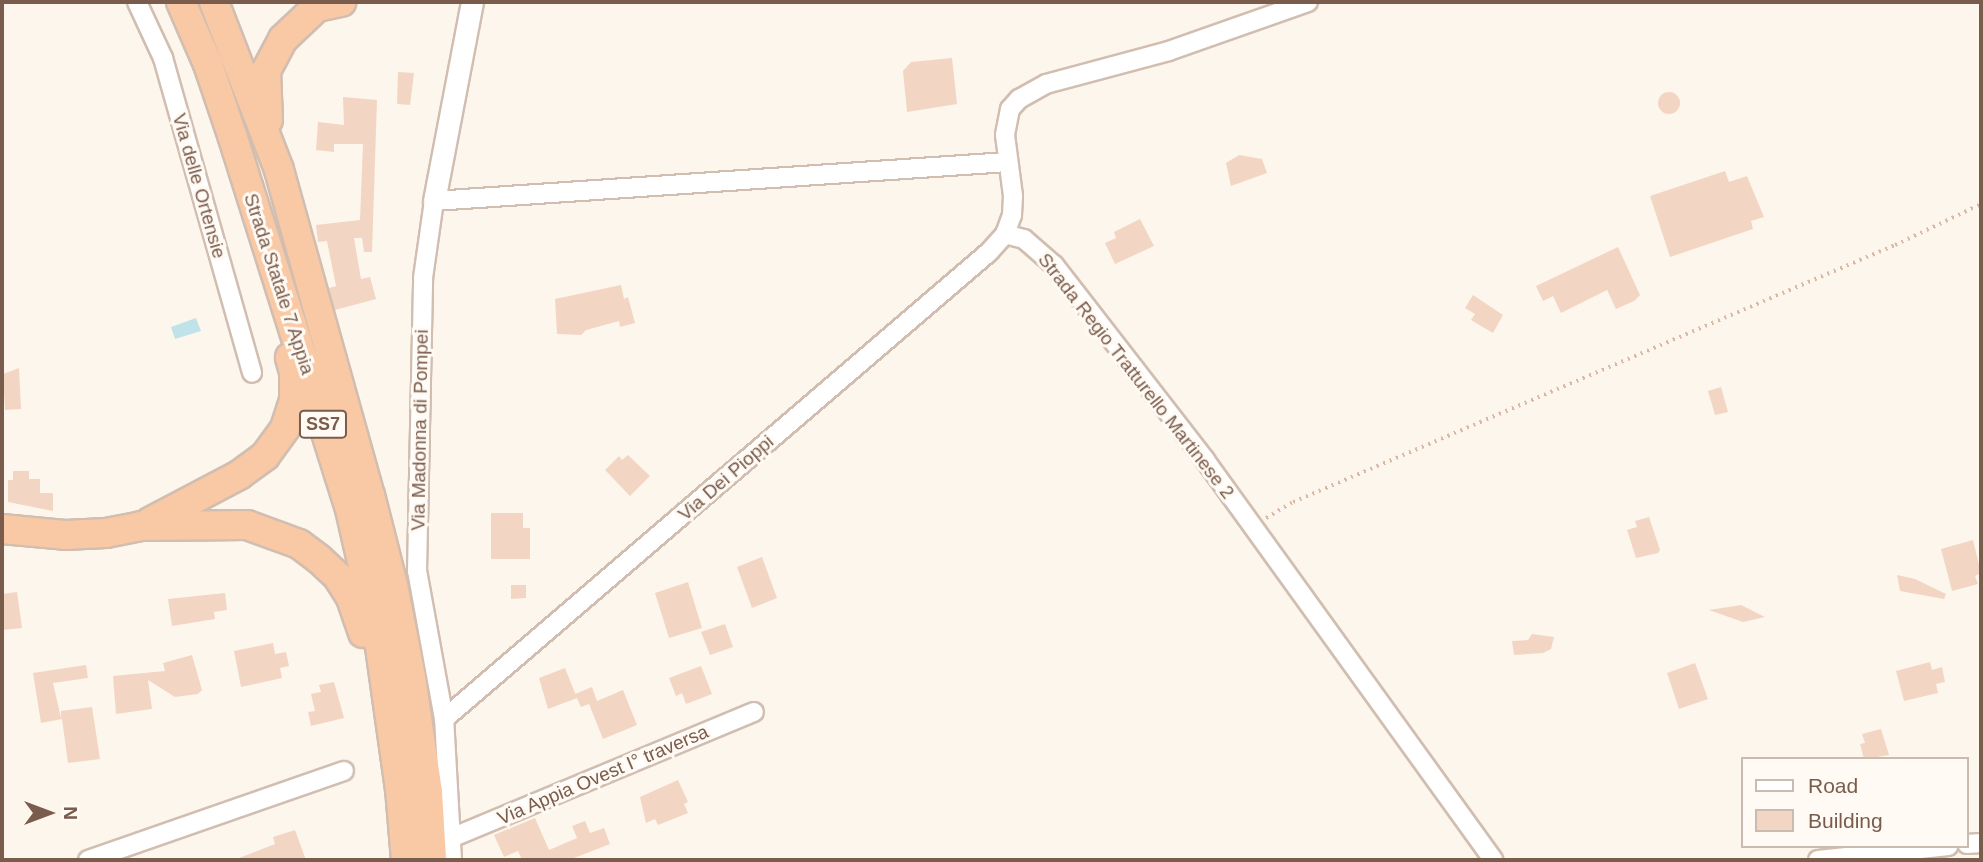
<!DOCTYPE html>
<meta charset="utf-8">
<style>
body{margin:0}
#map{position:relative;width:1983px;height:862px;overflow:hidden;background:#fdf6ec;font-family:Helvetica,sans-serif}
div>[style]{position:absolute}
[style*='--x']{left:calc(var(--x)*1px);top:calc(var(--y)*1px);width:calc(var(--w)*1px);rotate:calc(var(--a)*1deg)}
.water>*{inset:0;background:#bfe3e8}
.building>*{inset:0;background:#f3d5c3}
.round{border-radius:50%}
.path>*{height:3.5px;margin-top:-1.75px;transform-origin:0;background:repeating-linear-gradient(90deg,#d9b8a5 0 2px,transparent 0 7px)}
.roads{filter:drop-shadow(2px 0 #d1beb0) drop-shadow(-2px 0 #d1beb0) drop-shadow(0 2px #d1beb0) drop-shadow(0 -2px #d1beb0)}
.minor>*{height:18px;margin:-9px;padding:0 9px;transform-origin:9px;border-radius:9px;background:#fff}
.tertiary>*{height:21px;margin:-10.5px;padding:0 10.5px;transform-origin:10.5px;border-radius:10.5px;background:#fff}
.trunk>*{height:28px;margin:-14px;padding:0 14px;transform-origin:14px;border-radius:14px;background:#f9c8a4}
span{translate:-50% -50%;white-space:nowrap;text-align:center;line-height:1.15;-webkit-text-stroke:6px #fffaf3;paint-order:stroke}
.shield-label span{padding:2px 5px;background:#fffaf3;border:2px solid;border-radius:5px;-webkit-text-stroke-width:0}
.shield-label{font-size:18px;color:#7a5c4d;font-weight:700}
.street-label{font-size:19px;color:#7a5c4d}
.frame{position:absolute;inset:0;border:4px solid #7a5c4d;pointer-events:none}
.legend{position:absolute;left:1741px;top:757px;width:228px;height:91px;box-sizing:border-box;background:#fffaf3;border:2px solid #cabbb1;margin:0;padding:9px 12px;list-style:none;font-size:21px;color:#7a5c4d}
.legend li{display:flex;align-items:center;gap:14px;height:35px}
.legend b{width:35px;border:2px solid #cabbb1}
.north{position:absolute;left:14px;top:778px;width:70px;height:70px;-webkit-text-stroke:5px #fffaf3;paint-order:stroke;rotate:90deg;font-size:19px;font-weight:700;line-height:28px;text-align:center;color:#7a5c4d}
.north::after{content:'';display:block;margin:auto;width:24px;height:32px;background:#7a5c4d;clip-path:polygon(50% 0,100% 100%,50% 72%,0 100%)}
</style>
<div id="map">
<div class="water">
<div style="clip-path:polygon(196px 318px,201px 331px,175px 339px,171px 327px)"></div>
</div>
<div class="building">
<div style="clip-path:polygon(952px 58px,957px 104px,907px 112px,903px 71px,911px 62px)"></div>
<div style="clip-path:polygon(398px 72px,414px 73px,410px 105px,397px 104px)"></div>
<div class="round" style="left:1658px;top:92px;width:22px;height:22px"></div>
<div style="clip-path:polygon(343px 97px,377px 100px,372px 252px,364px 252px,362px 238px,354px 238px,361px 279px,370px 277px,376px 299px,335px 310px,329px 288px,336px 286px,327px 241px,318px 242px,316px 225px,360px 220px,363px 144px,334px 144px,334px 152px,316px 150px,318px 122px,344px 125px)"></div>
<div style="clip-path:polygon(1239px 155px,1262px 159px,1267px 173px,1231px 186px,1226px 163px)"></div>
<div style="clip-path:polygon(1725px 171px,1729px 182px,1747px 176px,1764px 217px,1751px 221px,1753px 229px,1670px 257px,1650px 196px)"></div>
<div style="clip-path:polygon(1140px 219px,1154px 246px,1115px 264px,1105px 243px,1116px 238px,1114px 232px)"></div>
<div style="clip-path:polygon(1618px 247px,1640px 295px,1634px 301px,1616px 309px,1607px 290px,1561px 313px,1553px 296px,1543px 301px,1536px 286px)"></div>
<div style="clip-path:polygon(621px 285px,624px 299px,628px 297px,635px 323px,620px 327px,619px 321px,586px 330px,581px 335px,557px 334px,555px 299px)"></div>
<div style="clip-path:polygon(1473px 295px,1503px 315px,1493px 333px,1471px 320px,1475px 314px,1465px 308px)"></div>
<div style="clip-path:polygon(19px 368px,21px 409px,5px 410px,3px 374px)"></div>
<div style="clip-path:polygon(1721px 387px,1728px 412px,1715px 415px,1708px 391px)"></div>
<div style="clip-path:polygon(628px 455px,650px 476px,630px 496px,605px 470px,619px 456px,622px 460px)"></div>
<div style="clip-path:polygon(13px 471px,29px 471px,29px 479px,40px 479px,40px 493px,53px 493px,53px 511px,8px 502px,8px 480px,13px 480px)"></div>
<div style="clip-path:polygon(491px 513px,523px 513px,523px 528px,530px 528px,530px 559px,491px 559px)"></div>
<div style="clip-path:polygon(1649px 517px,1660px 550px,1658px 553px,1636px 558px,1627px 530px,1637px 527px,1635px 521px)"></div>
<div style="clip-path:polygon(1973px 540px,1981px 573px,1975px 576px,1978px 584px,1952px 591px,1941px 549px)"></div>
<div style="clip-path:polygon(762px 557px,777px 598px,752px 608px,737px 567px)"></div>
<div style="clip-path:polygon(1897px 575px,1915px 579px,1946px 594px,1944px 599px,1900px 591px)"></div>
<div style="clip-path:polygon(688px 582px,702px 628px,669px 638px,655px 593px)"></div>
<div style="clip-path:polygon(511px 585px,526px 585px,526px 598px,511px 599px)"></div>
<div style="clip-path:polygon(17px 592px,22px 628px,2px 630px,2px 594px)"></div>
<div style="clip-path:polygon(225px 593px,227px 610px,214px 612px,215px 619px,172px 626px,168px 599px)"></div>
<div style="clip-path:polygon(1741px 605px,1765px 617px,1743px 622px,1709px 610px)"></div>
<div style="clip-path:polygon(725px 624px,733px 647px,710px 655px,701px 632px)"></div>
<div style="clip-path:polygon(1532px 634px,1554px 637px,1551px 649px,1543px 653px,1514px 655px,1512px 641px,1528px 640px)"></div>
<div style="clip-path:polygon(273px 643px,275px 654px,286px 652px,289px 666px,280px 668px,282px 678px,241px 687px,234px 651px)"></div>
<div style="clip-path:polygon(192px 655px,202px 690px,198px 694px,175px 697px,148px 680px,152px 709px,116px 714px,113px 676px,165px 671px,163px 663px)"></div>
<div style="clip-path:polygon(1930px 662px,1932px 670px,1942px 667px,1945px 682px,1936px 684px,1938px 693px,1904px 701px,1896px 671px)"></div>
<div style="clip-path:polygon(1695px 663px,1708px 699px,1679px 709px,1667px 673px)"></div>
<div style="clip-path:polygon(86px 665px,88px 678px,53px 683px,61px 718px,61px 711px,92px 707px,100px 759px,68px 763px,62px 719px,41px 723px,33px 673px)"></div>
<div style="clip-path:polygon(701px 666px,712px 694px,686px 704px,682px 693px,676px 696px,669px 678px)"></div>
<div style="clip-path:polygon(565px 668px,577px 698px,548px 709px,539px 678px)"></div>
<div style="clip-path:polygon(334px 682px,344px 718px,311px 726px,308px 712px,315px 711px,311px 694px,321px 692px,319px 685px)"></div>
<div style="clip-path:polygon(592px 687px,597px 701px,623px 690px,637px 725px,603px 739px,589px 704px,581px 707px,575px 694px)"></div>
<div style="clip-path:polygon(1881px 729px,1889px 755px,1864px 759px,1860px 744px,1865px 743px,1862px 734px)"></div>
<div style="clip-path:polygon(678px 780px,688px 802px,684px 804px,688px 813px,658px 825px,655px 819px,646px 823px,640px 797px)"></div>
<div style="clip-path:polygon(535px 818px,549px 850px,577px 838px,572px 826px,585px 821px,590px 833px,604px 828px,610px 844px,569px 860px,522px 860px,518px 851px,504px 857px,494px 835px)"></div>
<div style="clip-path:polygon(295px 830px,306px 860px,234px 860px,275px 844px,273px 837px)"></div>
</div>
<div class="path">
<div style="--x:1266;--y:518;--w:31;--a:-31"></div>
<div style="--x:1293;--y:502;--w:655;--a:-23.12"></div>
<div style="--x:1895;--y:245;--w:95;--a:-25.5"></div>
</div>
<div class="roads">
<div class="minor">
<div style="--x:137;--y:2;--w:62;--a:65.1"></div>
<div style="--x:163;--y:58;--w:327;--a:74.2"></div>
<div style="--x:1308;--y:2;--w:147;--a:160.6"></div>
<div style="--x:1169;--y:51;--w:127;--a:165"></div>
<div style="--x:1046;--y:84;--w:31;--a:151"></div>
<div style="--x:1019;--y:99;--w:13;--a:132"></div>
<div style="--x:1010;--y:109;--w:26;--a:101"></div>
<div style="--x:1005;--y:135;--w:62;--a:82.5"></div>
<div style="--x:1013;--y:196;--w:19;--a:93"></div>
<div style="--x:1012;--y:215;--w:20;--a:110"></div>
<div style="--x:1005;--y:234;--w:20;--a:15"></div>
<div style="--x:1024;--y:239;--w:40;--a:41"></div>
<div style="--x:1054;--y:265;--w:247;--a:52.2"></div>
<div style="--x:1205;--y:460;--w:493;--a:54.2"></div>
<div style="--x:444;--y:719;--w:718;--a:-40.59"></div>
<div style="--x:989;--y:252;--w:24;--a:-48"></div>
<div style="--x:451;--y:838;--w:328;--a:-22.6"></div>
<div style="--x:1967;--y:844;--w:14;--a:-4"></div>
<div style="--x:88;--y:860;--w:271;--a:-19.2"></div>
<div style="--x:452;--y:860;--w:141;--a:-93.2"></div>
<div style="--x:444;--y:719;--w:150;--a:-100.3"></div>
<div style="--x:417;--y:571;--w:293;--a:-88.8"></div>
<div style="--x:423;--y:278;--w:78;--a:-81.9"></div>
<div style="--x:434;--y:201;--w:574;--a:-3.89"></div>
<div style="--x:1818;--y:860;--w:131;--a:-6.1"></div>
</div>
<div class="tertiary">
<div style="--x:434;--y:201;--w:203;--a:-79.2"></div>
</div>
<div class="trunk">
<div style="--x:181;--y:2;--w:68;--a:66.5"></div>
<div style="--x:208;--y:64;--w:78;--a:71.3"></div>
<div style="--x:233;--y:138;--w:385;--a:72.5"></div>
<div style="--x:349;--y:505;--w:131;--a:77.2"></div>
<div style="--x:378;--y:633;--w:158;--a:82"></div>
<div style="--x:400;--y:789;--w:71;--a:85.2"></div>
<div style="--x:214;--y:2;--w:180;--a:68.8"></div>
<div style="--x:279;--y:170;--w:337;--a:74.4"></div>
<div style="--x:370;--y:495;--w:93;--a:75.7"></div>
<div style="--x:393;--y:585;--w:94;--a:78.9"></div>
<div style="--x:411;--y:677;--w:116;--a:81.6"></div>
<div style="--x:428;--y:792;--w:68;--a:86.6"></div>
<div style="--x:268;--y:120;--w:49;--a:-92.3"></div>
<div style="--x:266;--y:71;--w:36;--a:-62"></div>
<div style="--x:283;--y:39;--w:47;--a:-43.3"></div>
<div style="--x:317;--y:7;--w:25;--a:-12"></div>
<div style="--x:150;--y:522;--w:101;--a:-27.8"></div>
<div style="--x:239;--y:475;--w:32;--a:-36"></div>
<div style="--x:265;--y:456;--w:34;--a:-54"></div>
<div style="--x:285;--y:428;--w:29;--a:-72"></div>
<div style="--x:294;--y:400;--w:28;--a:-90"></div>
<div style="--x:294;--y:372;--w:15;--a:-106"></div>
<div style="--x:2;--y:529;--w:63;--a:5.4"></div>
<div style="--x:65;--y:535;--w:41;--a:-2.8"></div>
<div style="--x:106;--y:533;--w:36;--a:-11"></div>
<div style="--x:141;--y:526;--w:106;--a:-0.5"></div>
<div style="--x:247;--y:525;--w:55;--a:20.1"></div>
<div style="--x:299;--y:544;--w:25;--a:37"></div>
<div style="--x:319;--y:559;--w:26;--a:43"></div>
<div style="--x:338;--y:577;--w:25;--a:58"></div>
<div style="--x:351;--y:598;--w:37;--a:71"></div>
</div>
</div>
<div class="shield-label">
<span style="left:323px;top:424px">SS7</span>
</div>
<div class="street-label">
<span style="left:199px;top:186px;rotate:74deg">Via delle Ortensie</span>
<span style="left:279px;top:284px;rotate:72deg">Strada Statale 7 Appia</span>
<span style="left:1136px;top:376px;rotate:52deg">Strada Regio Tratturello Martinese 2</span>
<span style="left:420px;top:430px;rotate:-89deg">Via Madonna di Pompei</span>
<span style="left:726px;top:478px;rotate:-41deg">Via Dei Pioppi</span>
<span style="left:603px;top:775px;rotate:-23deg">Via Appia Ovest I° traversa</span>
</div>
<div class="frame"></div>
<ul class="legend">
<li><b style="height:9px;background:#fff"></b>Road</li>
<li><b style="height:19px;background:#f3d5c3"></b>Building</li>
</ul>
<div class="north">N</div>
</div>
